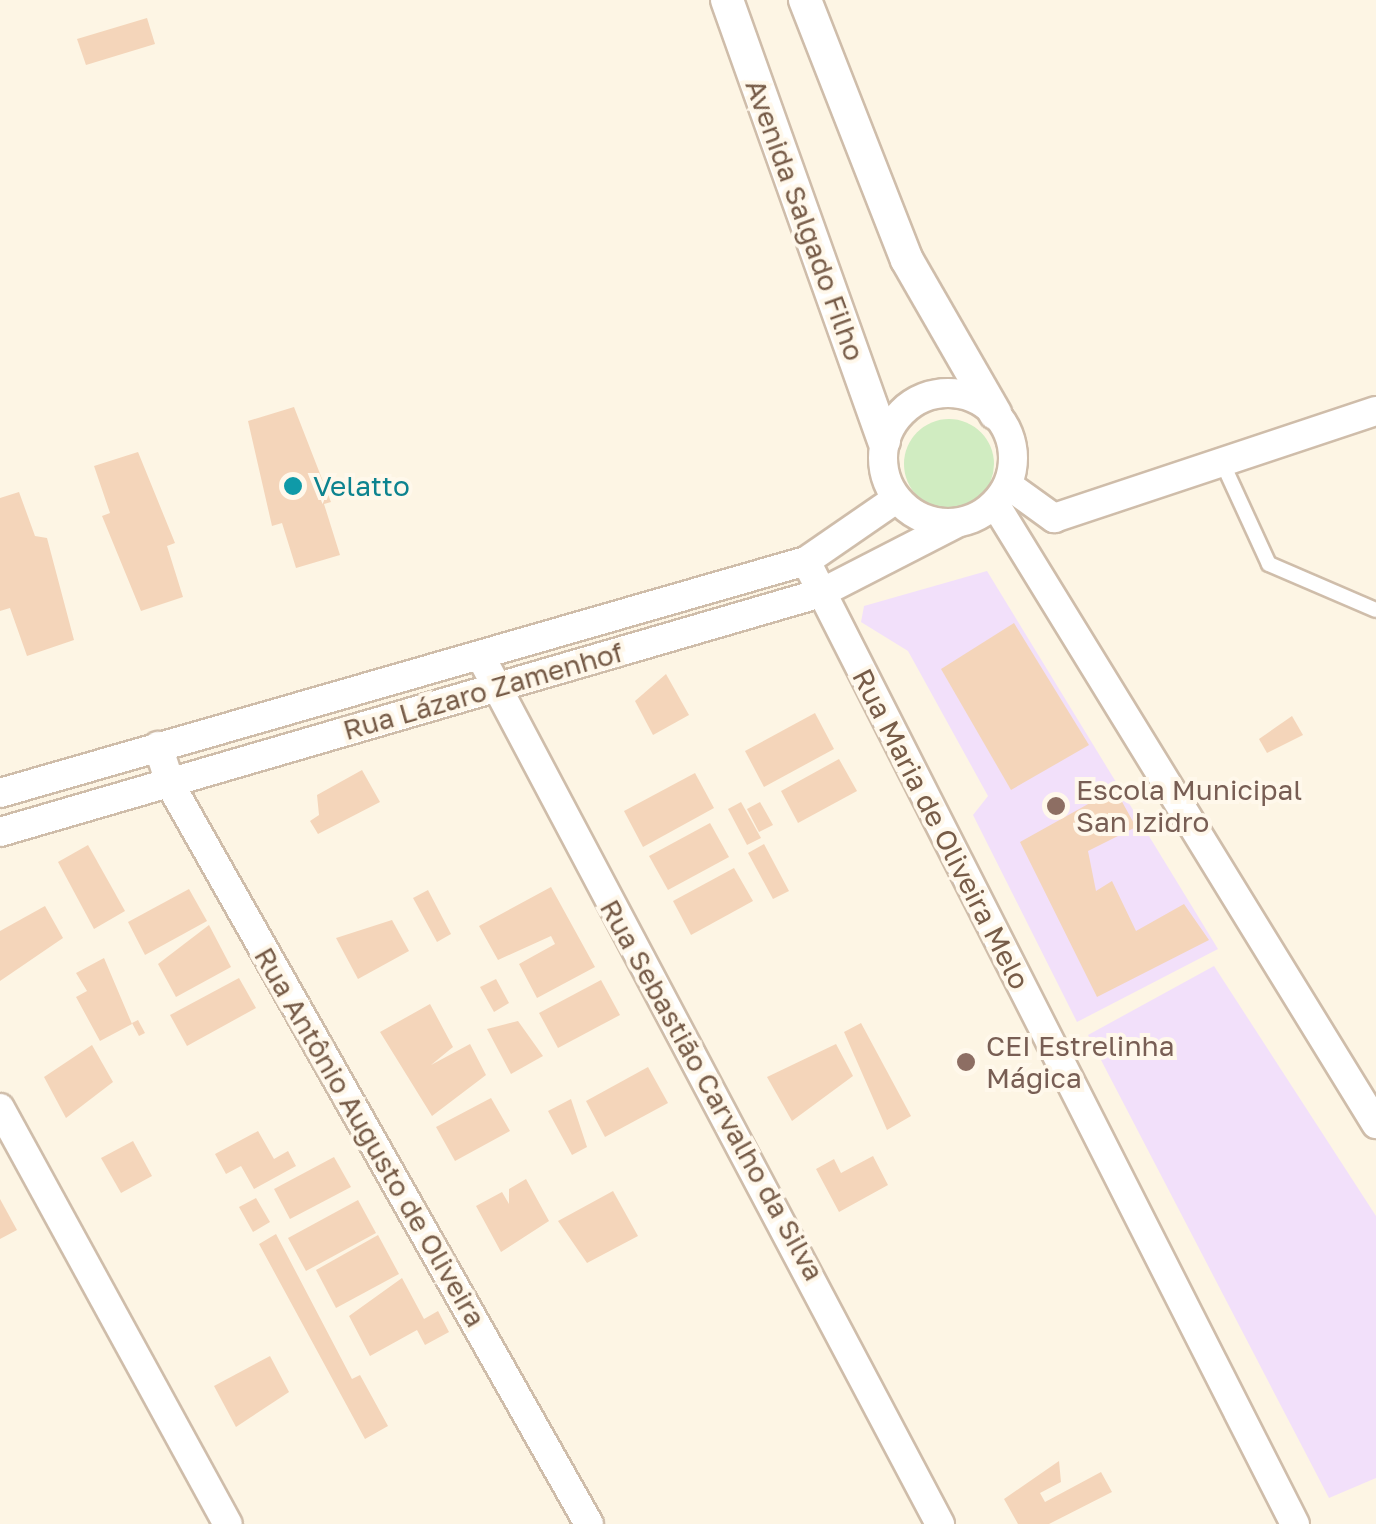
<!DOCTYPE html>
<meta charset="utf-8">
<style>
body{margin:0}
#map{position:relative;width:1376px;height:1524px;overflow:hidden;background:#fdf5e4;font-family:"Golos Text",sans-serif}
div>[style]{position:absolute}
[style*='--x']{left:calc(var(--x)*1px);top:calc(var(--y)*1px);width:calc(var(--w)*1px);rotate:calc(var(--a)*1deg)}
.education>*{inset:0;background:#f2e0fa}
.green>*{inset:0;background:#d0ecc1}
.round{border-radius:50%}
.building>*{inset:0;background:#f4d5ba}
.roads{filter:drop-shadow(2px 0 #cfbdaa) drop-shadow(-2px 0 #cfbdaa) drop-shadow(0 2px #cfbdaa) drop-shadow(0 -2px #cfbdaa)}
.service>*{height:14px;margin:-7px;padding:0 7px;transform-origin:7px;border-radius:7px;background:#fff}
.minor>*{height:28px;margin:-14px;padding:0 14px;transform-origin:14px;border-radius:14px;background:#fff}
.minor>.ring{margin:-14px;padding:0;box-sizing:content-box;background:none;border:28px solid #fff;border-radius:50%}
.tertiary>*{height:32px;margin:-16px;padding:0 16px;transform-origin:16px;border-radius:16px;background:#fff}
.dots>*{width:28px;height:28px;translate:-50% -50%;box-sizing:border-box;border:5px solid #fff8eb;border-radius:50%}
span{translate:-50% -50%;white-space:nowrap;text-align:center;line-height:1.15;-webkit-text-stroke:8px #fff8eb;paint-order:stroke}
.street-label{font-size:28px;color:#775c48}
.culture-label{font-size:28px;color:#0d838f}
.left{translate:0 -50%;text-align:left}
.education-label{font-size:28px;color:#785e54}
</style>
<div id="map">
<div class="education">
<div style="clip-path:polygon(987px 571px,1218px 949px,1077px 1022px,973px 815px,988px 796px,908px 651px,861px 622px,864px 606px)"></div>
<div style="clip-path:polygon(1214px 966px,1376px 1216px,1376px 1478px,1329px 1498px,1088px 1035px)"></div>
</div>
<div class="green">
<div class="round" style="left:904px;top:419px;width:90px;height:90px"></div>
</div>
<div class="building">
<div style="clip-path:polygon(147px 18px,155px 44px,86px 65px,77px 39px)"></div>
<div style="clip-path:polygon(294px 407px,331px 502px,324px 504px,340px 555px,296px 568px,282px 523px,272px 526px,248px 421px)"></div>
<div style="clip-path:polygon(138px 452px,175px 543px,167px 546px,183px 597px,141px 611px,102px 516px,110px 513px,94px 466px)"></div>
<div style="clip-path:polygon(19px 492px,35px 536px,47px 538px,74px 640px,27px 656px,10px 608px,0 611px,0 498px)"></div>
<div style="clip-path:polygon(1014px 623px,1089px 745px,1011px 790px,941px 669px)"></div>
<div style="clip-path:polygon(666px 674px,689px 715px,653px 735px,635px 701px)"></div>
<div style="clip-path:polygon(815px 713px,834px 749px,764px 787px,745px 751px)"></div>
<div style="clip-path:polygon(1292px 716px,1303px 735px,1267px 753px,1259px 739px)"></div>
<div style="clip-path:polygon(839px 759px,857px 791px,798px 823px,781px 791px)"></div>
<div style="clip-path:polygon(362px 770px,380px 802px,318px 834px,310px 821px,319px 815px,317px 795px)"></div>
<div style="clip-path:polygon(695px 773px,714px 808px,643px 847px,624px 811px)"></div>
<div style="clip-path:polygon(1115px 789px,1136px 827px,1088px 851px,1096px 891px,1112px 881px,1136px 931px,1184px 904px,1209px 940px,1097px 997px,1020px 842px)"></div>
<div style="clip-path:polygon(741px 802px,761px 838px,747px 845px,728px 809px)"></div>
<div style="clip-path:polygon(760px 802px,773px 825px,759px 832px,747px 809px)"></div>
<div style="clip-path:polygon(710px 823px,729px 857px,668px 890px,649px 856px)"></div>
<div style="clip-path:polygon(764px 844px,789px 891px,773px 899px,748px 853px)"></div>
<div style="clip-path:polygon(88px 845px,125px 911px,94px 929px,58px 862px)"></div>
<div style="clip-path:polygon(734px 868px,753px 901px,691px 935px,673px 901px)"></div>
<div style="clip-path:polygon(551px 887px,595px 967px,537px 998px,519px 964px,555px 944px,551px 936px,498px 960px,479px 926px)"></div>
<div style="clip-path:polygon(189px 889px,207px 921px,145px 955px,128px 922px)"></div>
<div style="clip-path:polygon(428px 890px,451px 934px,437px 942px,413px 898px)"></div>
<div style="clip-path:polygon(45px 906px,63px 938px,0 981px,0 931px)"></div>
<div style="clip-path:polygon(392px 920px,409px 951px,358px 979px,336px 938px)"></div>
<div style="clip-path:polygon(209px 925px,231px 967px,176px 997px,158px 964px)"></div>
<div style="clip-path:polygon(104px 958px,132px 1024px,100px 1041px,76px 997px,87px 991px,76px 973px)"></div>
<div style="clip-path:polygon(239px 978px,256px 1008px,187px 1046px,170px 1015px)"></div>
<div style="clip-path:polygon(496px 979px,509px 1003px,494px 1012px,480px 987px)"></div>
<div style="clip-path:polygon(601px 980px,620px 1015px,558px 1048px,539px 1013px)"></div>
<div style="clip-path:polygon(430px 1004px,453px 1047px,431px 1065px,470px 1044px,486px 1075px,432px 1116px,380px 1032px)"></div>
<div style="clip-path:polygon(138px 1020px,145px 1033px,139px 1036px,132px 1023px)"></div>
<div style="clip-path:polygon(518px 1021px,543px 1056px,511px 1074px,487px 1029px)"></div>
<div style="clip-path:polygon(861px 1023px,911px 1116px,887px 1130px,844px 1032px)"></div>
<div style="clip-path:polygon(836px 1044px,853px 1076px,792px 1121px,767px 1077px)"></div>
<div style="clip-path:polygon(92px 1045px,113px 1082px,66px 1118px,44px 1077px)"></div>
<div style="clip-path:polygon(648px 1067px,668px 1103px,605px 1137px,586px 1101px)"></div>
<div style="clip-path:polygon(491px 1098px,510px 1131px,455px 1161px,436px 1127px)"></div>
<div style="clip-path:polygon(571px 1099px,587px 1147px,572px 1155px,548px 1111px)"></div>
<div style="clip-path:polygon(258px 1131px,274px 1159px,288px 1151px,296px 1166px,254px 1189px,241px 1166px,226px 1174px,215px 1154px)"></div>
<div style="clip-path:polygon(133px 1141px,152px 1176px,121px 1193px,101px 1158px)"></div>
<div style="clip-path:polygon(873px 1156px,888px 1185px,839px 1212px,816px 1169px,834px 1159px,841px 1173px)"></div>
<div style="clip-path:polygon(334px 1157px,351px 1187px,290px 1219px,274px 1189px)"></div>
<div style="clip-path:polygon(526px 1179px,549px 1221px,501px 1252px,476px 1206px,502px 1192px,509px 1204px,509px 1189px)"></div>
<div style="clip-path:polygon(613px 1191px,638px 1236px,587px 1263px,558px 1221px)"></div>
<div style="clip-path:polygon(256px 1198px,270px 1222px,253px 1232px,239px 1207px)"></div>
<div style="clip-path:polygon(0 1199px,17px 1230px,0 1239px)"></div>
<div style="clip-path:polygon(358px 1200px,376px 1233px,306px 1271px,288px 1238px)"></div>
<div style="clip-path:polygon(276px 1234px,352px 1379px,360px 1375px,388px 1426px,365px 1439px,259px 1244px)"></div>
<div style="clip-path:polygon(378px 1235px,399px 1274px,336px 1308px,316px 1270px)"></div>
<div style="clip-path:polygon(402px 1278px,424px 1319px,438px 1311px,449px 1332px,425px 1345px,417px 1330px,370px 1356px,349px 1316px)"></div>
<div style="clip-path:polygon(270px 1356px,289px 1392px,236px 1427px,214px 1386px)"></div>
<div style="clip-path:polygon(1059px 1461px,1061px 1482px,1040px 1493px,1045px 1502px,1101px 1472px,1112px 1492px,1049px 1524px,1018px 1524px,1004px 1499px)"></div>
</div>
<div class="roads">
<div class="service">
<div style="--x:1222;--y:462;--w:112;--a:65.3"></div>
<div style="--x:1269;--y:564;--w:116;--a:23.3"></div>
</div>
<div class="minor">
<div class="ring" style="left:883px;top:393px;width:102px;height:102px"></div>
<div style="--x:1008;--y:485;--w:57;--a:35.7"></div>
<div style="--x:1054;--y:518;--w:339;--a:-18.4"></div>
<div style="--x:995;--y:504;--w:728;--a:58.43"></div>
<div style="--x:806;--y:561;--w:1080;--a:63.08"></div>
<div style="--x:481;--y:657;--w:981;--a:62.1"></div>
<div style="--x:158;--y:746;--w:40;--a:72"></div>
<div style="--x:170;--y:784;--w:850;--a:60.48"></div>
<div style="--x:0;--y:793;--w:839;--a:-16.06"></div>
<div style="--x:806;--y:561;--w:109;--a:-34.6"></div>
<div style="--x:0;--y:832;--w:855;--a:-16.23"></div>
<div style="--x:821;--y:593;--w:151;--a:-27.2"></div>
<div style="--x:0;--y:1108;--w:474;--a:61.3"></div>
</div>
<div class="tertiary">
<div style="--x:727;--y:0;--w:468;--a:70.4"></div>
<div style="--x:805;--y:0;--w:279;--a:68.6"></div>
<div style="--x:907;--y:260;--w:177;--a:60.1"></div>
</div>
</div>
<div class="dots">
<div style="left:293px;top:486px;background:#0f9aa8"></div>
<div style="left:1056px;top:806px;background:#8d6e63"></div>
<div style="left:966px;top:1062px;background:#8d6e63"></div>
</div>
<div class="street-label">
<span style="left:805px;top:220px;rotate:70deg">Avenida Salgado Filho</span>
<span style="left:483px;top:691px;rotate:-16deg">Rua Lázaro Zamenhof</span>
<span style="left:941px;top:829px;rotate:63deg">Rua Maria de Oliveira Melo</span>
<span style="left:712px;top:1090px;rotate:61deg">Rua Sebastião Carvalho da Silva</span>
<span style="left:370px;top:1137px;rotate:60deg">Rua Antônio Augusto de Oliveira</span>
</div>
<div class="culture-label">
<span class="left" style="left:313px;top:486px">Velatto</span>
</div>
<div class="education-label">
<span class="left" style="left:1076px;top:806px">Escola Municipal<br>San Izidro</span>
<span class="left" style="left:986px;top:1062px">CEI Estrelinha<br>Mágica</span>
</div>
</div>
